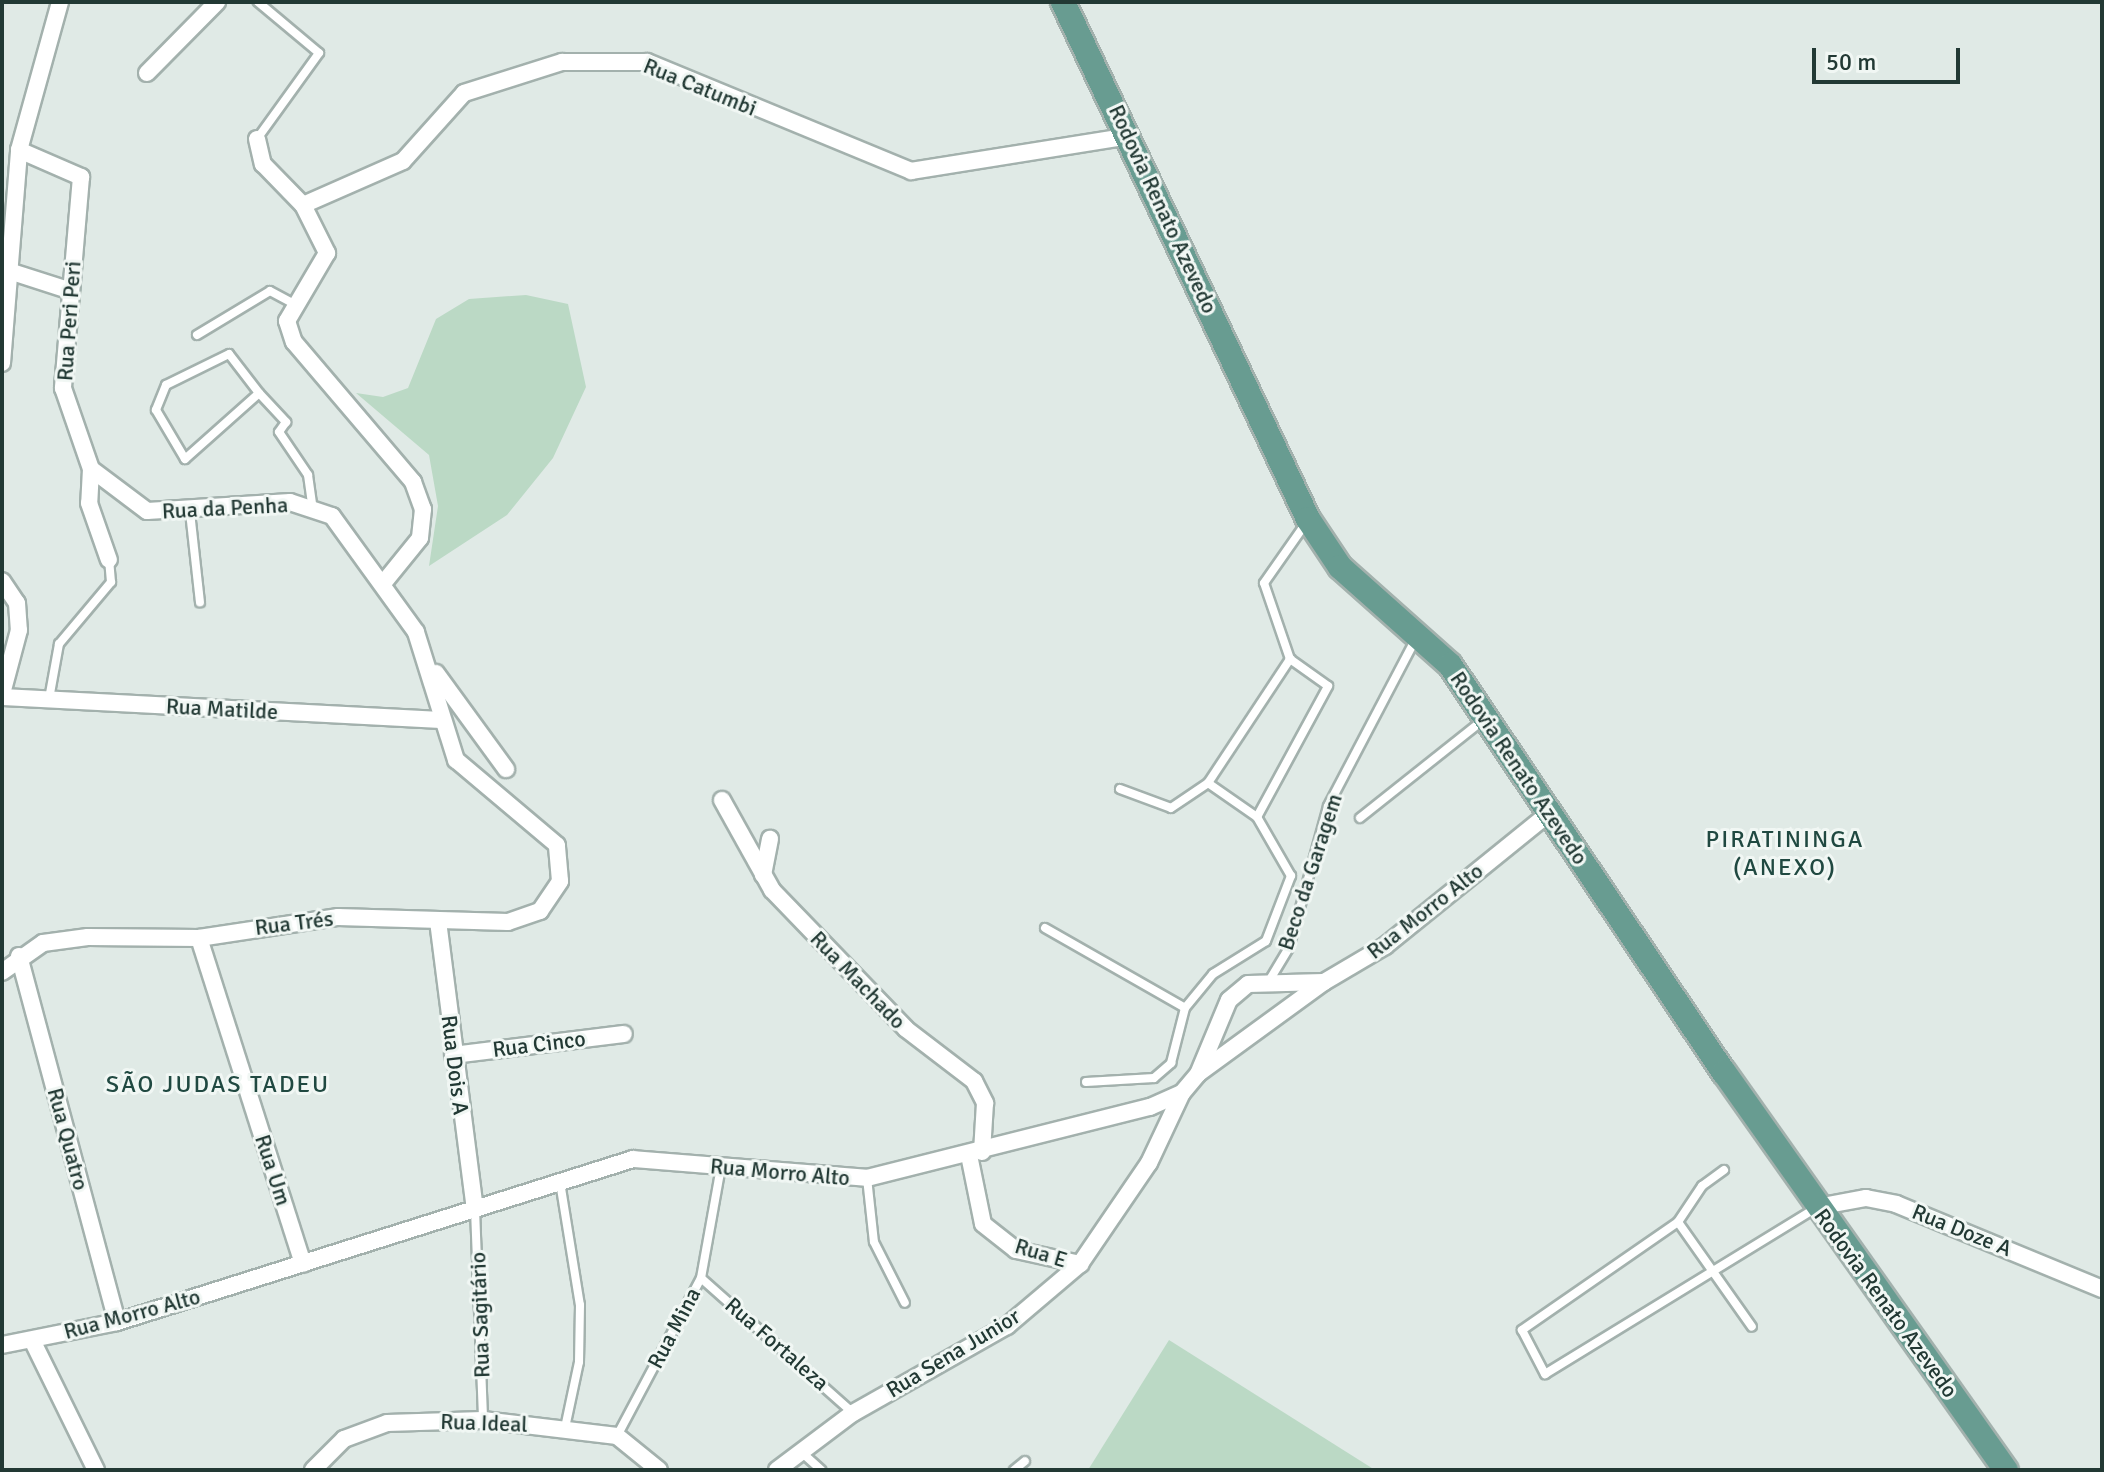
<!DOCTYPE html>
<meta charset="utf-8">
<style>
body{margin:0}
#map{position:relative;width:2104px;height:1472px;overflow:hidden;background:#e0eae6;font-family:Signika,sans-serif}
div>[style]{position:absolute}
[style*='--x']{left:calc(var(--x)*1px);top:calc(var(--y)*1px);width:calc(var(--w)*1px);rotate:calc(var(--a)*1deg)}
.green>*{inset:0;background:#bbd9c5}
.roads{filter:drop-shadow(2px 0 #a3b1ad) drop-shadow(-2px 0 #a3b1ad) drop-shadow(0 2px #a3b1ad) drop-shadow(0 -2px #a3b1ad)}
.lane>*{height:8px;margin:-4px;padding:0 4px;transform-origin:4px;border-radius:4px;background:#fff}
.street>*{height:16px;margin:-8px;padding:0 8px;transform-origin:8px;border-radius:8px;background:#fff}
.primary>*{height:24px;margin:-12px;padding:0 12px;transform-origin:12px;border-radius:12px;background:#689c91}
span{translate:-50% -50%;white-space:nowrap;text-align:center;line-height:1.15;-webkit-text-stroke:6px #f1f7f4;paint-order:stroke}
.street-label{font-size:22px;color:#223934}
.neighbourhood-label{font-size:24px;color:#204941;letter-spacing:2px}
.frame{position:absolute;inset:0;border:4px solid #223934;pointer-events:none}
.scale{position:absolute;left:1812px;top:48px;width:148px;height:36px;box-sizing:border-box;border:4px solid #223934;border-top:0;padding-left:10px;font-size:24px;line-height:28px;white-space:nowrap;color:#223934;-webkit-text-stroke:6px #f1f7f4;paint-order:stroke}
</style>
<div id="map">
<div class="green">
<div style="clip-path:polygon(526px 295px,568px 304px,586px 387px,553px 458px,507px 515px,429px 566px,438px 506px,429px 455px,356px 393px,383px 397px,408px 388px,436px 319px,469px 299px)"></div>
<div style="clip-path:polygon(1169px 1340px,1375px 1470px,1088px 1470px)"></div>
</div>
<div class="roads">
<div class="lane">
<div style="--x:257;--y:139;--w:106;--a:-54.2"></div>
<div style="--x:319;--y:53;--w:80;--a:-140.1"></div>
<div style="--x:197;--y:335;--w:85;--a:-31.1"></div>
<div style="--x:270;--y:291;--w:27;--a:28"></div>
<div style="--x:259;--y:393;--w:49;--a:-127.6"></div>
<div style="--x:229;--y:354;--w:70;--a:153.8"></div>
<div style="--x:166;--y:385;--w:27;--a:112"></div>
<div style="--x:156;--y:410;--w:57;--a:59.4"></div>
<div style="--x:185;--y:459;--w:99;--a:-41.7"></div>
<div style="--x:259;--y:393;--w:40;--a:47"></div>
<div style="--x:286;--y:422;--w:12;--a:125"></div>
<div style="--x:279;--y:432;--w:52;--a:56"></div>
<div style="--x:308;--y:475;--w:35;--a:82"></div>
<div style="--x:190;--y:512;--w:91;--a:83.7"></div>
<div style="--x:49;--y:699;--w:56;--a:-79.7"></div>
<div style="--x:59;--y:644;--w:81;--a:-50"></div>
<div style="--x:111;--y:582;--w:22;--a:-95"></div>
<div style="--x:1208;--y:783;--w:60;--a:34.8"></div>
<div style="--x:1120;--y:789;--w:54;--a:20.4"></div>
<div style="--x:1171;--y:808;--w:45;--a:-34"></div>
<div style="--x:1208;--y:783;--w:149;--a:-56.5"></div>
<div style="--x:1360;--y:818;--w:156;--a:-38.5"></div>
<div style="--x:1045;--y:928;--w:161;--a:29.7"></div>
<div style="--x:1185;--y:1008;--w:44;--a:-50.5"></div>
<div style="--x:1213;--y:974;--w:62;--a:-31.9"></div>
<div style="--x:1266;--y:941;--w:70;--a:-69"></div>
<div style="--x:1291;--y:876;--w:68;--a:-120"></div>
<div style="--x:1257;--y:817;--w:149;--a:-61.5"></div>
<div style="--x:1328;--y:686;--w:47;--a:-144.6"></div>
<div style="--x:1290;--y:659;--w:80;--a:-108.9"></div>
<div style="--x:1264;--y:583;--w:73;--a:-55"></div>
<div style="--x:1269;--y:981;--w:39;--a:-59"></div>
<div style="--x:1289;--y:948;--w:147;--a:-74.6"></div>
<div style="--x:1328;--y:806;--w:187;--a:-62.3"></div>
<div style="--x:1086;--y:1082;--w:68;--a:-3.4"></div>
<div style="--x:1154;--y:1078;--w:23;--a:-41"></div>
<div style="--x:1171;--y:1063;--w:57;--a:-75.7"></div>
<div style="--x:1724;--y:1170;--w:27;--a:144"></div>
<div style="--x:1702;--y:1186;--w:43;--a:123.7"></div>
<div style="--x:1678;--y:1222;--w:190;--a:145.3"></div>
<div style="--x:1522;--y:1330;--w:50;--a:62.4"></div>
<div style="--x:1545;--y:1374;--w:319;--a:-31.5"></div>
<div style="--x:867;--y:1178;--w:64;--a:83.8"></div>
<div style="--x:874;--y:1242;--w:68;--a:63.1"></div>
<div style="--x:560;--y:1182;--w:125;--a:80.8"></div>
<div style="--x:580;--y:1305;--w:57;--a:91"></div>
<div style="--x:579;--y:1362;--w:67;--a:102"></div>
<div style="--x:475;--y:1209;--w:211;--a:87.8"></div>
<div style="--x:1678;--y:1222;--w:128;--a:54.8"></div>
<div style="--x:701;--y:1278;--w:203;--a:41.6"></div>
<div style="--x:617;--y:1436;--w:179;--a:-62"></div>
<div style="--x:701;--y:1278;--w:113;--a:-79.8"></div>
<div style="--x:799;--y:1450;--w:30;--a:42"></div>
<div style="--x:1014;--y:1470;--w:14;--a:-39"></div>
</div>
<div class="street">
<div style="--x:147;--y:73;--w:100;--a:-45.4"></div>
<div style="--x:257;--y:139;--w:26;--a:77"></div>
<div style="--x:263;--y:164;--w:57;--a:45.7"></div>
<div style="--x:303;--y:205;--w:54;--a:63.4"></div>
<div style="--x:327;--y:253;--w:79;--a:120.5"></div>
<div style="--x:287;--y:321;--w:22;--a:72"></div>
<div style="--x:294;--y:342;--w:184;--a:49.6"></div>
<div style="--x:413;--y:482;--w:29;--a:70"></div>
<div style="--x:423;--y:509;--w:29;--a:96"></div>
<div style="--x:420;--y:538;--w:55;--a:129.1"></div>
<div style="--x:19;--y:150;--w:68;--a:23.5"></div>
<div style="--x:81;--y:177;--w:212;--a:94.9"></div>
<div style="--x:63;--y:388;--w:86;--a:70.9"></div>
<div style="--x:91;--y:469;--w:34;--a:93"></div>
<div style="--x:89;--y:503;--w:60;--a:70.7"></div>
<div style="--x:303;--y:205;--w:109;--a:-23.7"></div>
<div style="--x:403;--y:161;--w:91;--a:-48.1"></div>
<div style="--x:464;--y:93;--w:103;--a:-17.6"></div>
<div style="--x:562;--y:62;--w:85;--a:0"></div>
<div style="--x:647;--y:62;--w:286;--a:22.4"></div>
<div style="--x:911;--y:171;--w:221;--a:-9.1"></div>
<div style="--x:9;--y:271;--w:65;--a:17.9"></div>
<div style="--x:2;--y:363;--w:214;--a:-85.4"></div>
<div style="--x:19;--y:150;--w:154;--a:-74.5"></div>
<div style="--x:2;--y:581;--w:27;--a:56"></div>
<div style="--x:17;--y:603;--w:27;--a:86"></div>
<div style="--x:19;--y:630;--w:66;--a:104.9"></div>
<div style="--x:436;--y:673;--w:119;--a:53.9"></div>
<div style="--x:2;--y:697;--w:441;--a:3"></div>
<div style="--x:722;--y:800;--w:103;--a:60.9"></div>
<div style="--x:772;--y:890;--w:193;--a:46"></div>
<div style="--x:906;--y:1029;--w:86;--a:37.4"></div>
<div style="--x:974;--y:1081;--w:25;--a:63"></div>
<div style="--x:985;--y:1103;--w:49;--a:93.5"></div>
<div style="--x:763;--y:875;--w:37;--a:-79"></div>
<div style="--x:438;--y:921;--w:290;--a:82.7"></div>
<div style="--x:199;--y:938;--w:342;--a:72.3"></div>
<div style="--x:19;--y:956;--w:379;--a:75"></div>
<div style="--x:2;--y:972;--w:50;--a:-35.3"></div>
<div style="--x:43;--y:943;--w:45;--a:-7.6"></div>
<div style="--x:88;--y:937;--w:111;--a:0.5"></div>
<div style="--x:199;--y:938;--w:141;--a:-8.6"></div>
<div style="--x:338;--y:917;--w:170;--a:1.7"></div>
<div style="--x:508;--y:922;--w:34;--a:-19"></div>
<div style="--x:540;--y:911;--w:36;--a:-56"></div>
<div style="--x:560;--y:881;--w:36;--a:-95"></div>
<div style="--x:557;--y:845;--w:132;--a:-139.9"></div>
<div style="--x:456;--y:760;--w:134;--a:-107.4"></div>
<div style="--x:416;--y:632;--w:143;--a:-125.9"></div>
<div style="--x:332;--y:516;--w:44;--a:-161.6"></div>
<div style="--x:290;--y:502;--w:143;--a:176.4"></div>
<div style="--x:147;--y:511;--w:70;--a:-143.1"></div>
<div style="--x:453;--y:1055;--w:172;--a:-7"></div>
<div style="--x:1199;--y:1073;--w:155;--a:-36.1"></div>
<div style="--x:969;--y:1155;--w:70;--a:78.5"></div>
<div style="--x:983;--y:1224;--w:42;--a:38.2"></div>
<div style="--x:1016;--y:1250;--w:66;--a:12.3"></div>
<div style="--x:1817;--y:1207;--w:50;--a:-10.4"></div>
<div style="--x:1866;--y:1198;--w:31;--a:11"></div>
<div style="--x:1896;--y:1204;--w:223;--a:22.4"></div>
<div style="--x:32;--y:1340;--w:145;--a:63.8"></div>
<div style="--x:2;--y:1345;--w:117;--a:-11.3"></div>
<div style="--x:117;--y:1322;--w:541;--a:-17.53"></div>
<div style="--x:633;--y:1159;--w:235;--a:4.6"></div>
<div style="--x:867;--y:1178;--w:292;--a:-14.1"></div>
<div style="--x:1150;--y:1107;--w:35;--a:-24"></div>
<div style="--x:1182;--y:1093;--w:25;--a:-50"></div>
<div style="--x:1198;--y:1074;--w:80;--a:-67.3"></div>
<div style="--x:1229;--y:1000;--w:25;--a:-40"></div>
<div style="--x:1248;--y:984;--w:76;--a:-1.5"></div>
<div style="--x:1324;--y:982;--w:71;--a:-30.5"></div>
<div style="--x:1385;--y:946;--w:211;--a:-39"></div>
<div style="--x:313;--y:1470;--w:44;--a:-45"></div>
<div style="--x:344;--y:1439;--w:46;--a:-20.4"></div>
<div style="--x:387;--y:1423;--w:96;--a:-1.8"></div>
<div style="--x:483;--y:1420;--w:135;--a:6.8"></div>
<div style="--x:617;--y:1436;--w:54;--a:39"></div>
<div style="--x:777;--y:1470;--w:95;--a:-36.9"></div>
<div style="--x:853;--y:1413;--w:177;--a:-29.5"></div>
<div style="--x:1007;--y:1326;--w:96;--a:-40.3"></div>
<div style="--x:1080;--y:1264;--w:122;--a:-55.7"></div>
<div style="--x:1149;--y:1163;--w:77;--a:-64.8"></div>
</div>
<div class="primary">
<div style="--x:1063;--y:2;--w:572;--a:64.64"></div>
<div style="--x:1308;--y:519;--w:58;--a:56.3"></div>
<div style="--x:1340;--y:567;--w:147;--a:41.7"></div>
<div style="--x:1450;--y:665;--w:491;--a:56.1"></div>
<div style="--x:1724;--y:1072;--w:488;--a:54.7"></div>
</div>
</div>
<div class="street-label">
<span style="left:700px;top:87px;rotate:22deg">Rua Catumbi</span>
<span style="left:1163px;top:209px;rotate:65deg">Rodovia Renato Azevedo</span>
<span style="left:69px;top:321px;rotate:-86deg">Rua Peri Peri</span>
<span style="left:225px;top:508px;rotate:-3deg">Rua da Penha</span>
<span style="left:222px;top:709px;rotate:3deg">Rua Matilde</span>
<span style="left:1519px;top:768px;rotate:56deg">Rodovia Renato Azevedo</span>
<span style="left:1310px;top:872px;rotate:-72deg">Beco da Garagem</span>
<span style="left:1425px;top:911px;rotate:-38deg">Rua Morro Alto</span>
<span style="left:294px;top:923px;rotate:-7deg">Rua Trés</span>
<span style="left:858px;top:980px;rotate:46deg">Rua Machado</span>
<span style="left:539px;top:1044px;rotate:-7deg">Rua Cinco</span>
<span style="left:455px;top:1065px;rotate:83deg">Rua Dois A</span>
<span style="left:68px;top:1139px;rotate:75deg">Rua Quatro</span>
<span style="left:273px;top:1170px;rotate:72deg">Rua Um</span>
<span style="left:780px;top:1172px;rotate:5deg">Rua Morro Alto</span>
<span style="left:1962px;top:1230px;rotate:22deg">Rua Doze A</span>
<span style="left:1041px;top:1253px;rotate:17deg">Rua E</span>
<span style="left:1886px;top:1303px;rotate:54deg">Rodovia Renato Azevedo</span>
<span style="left:132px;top:1314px;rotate:-15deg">Rua Morro Alto</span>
<span style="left:480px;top:1315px;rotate:-92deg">Rua Sagitário</span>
<span style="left:674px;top:1328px;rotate:-62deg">Rua Mina</span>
<span style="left:777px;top:1344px;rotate:41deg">Rua Fortaleza</span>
<span style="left:953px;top:1353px;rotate:-31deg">Rua Sena Junior</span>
<span style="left:484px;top:1423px;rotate:2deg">Rua Ideal</span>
</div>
<div class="neighbourhood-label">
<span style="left:1785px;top:854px">PIRATININGA<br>(ANEXO)</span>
<span style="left:218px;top:1085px">SÃO JUDAS TADEU</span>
</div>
<div class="frame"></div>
<div class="scale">50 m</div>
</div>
